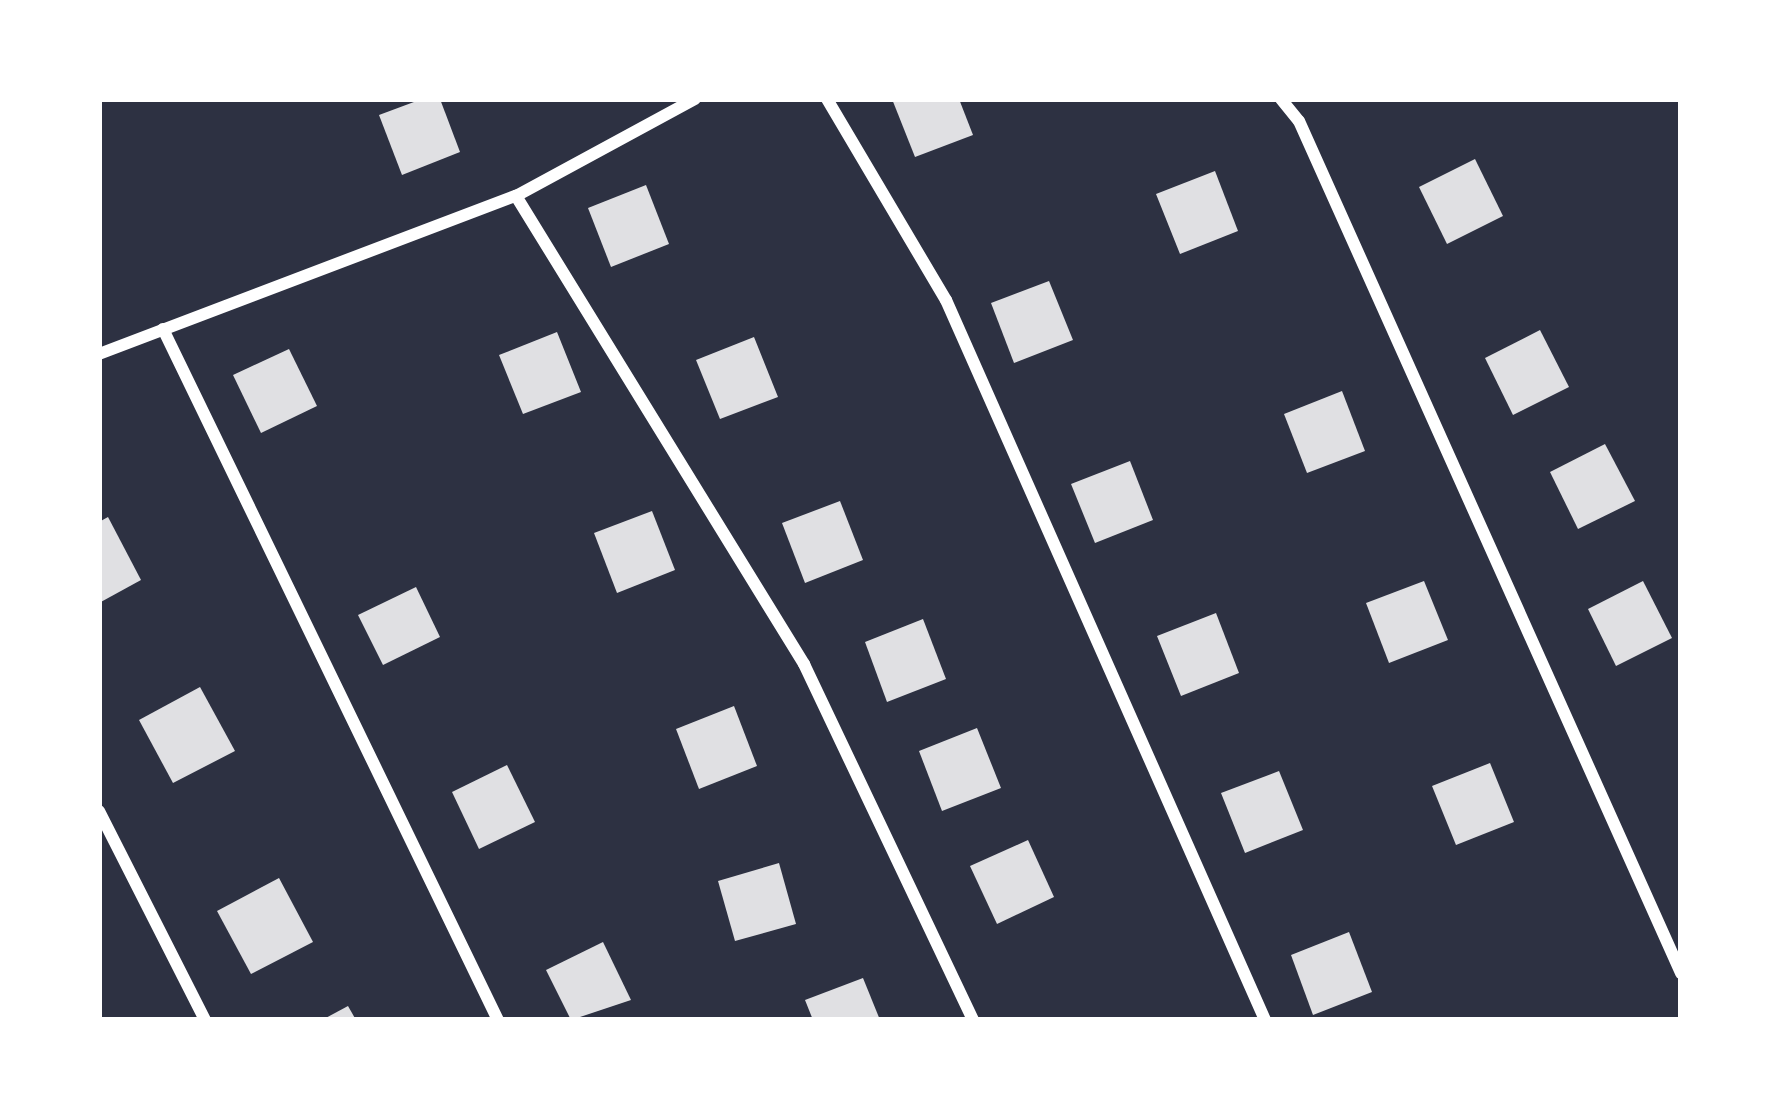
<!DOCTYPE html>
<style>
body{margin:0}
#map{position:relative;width:1780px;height:1119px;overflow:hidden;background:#2d3142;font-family:"Roboto Condensed",sans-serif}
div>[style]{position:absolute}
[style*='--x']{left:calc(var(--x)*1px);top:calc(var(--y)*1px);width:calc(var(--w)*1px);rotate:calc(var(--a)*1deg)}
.building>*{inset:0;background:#e0e0e3}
.minor>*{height:12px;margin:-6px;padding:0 6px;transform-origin:6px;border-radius:6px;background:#fff}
span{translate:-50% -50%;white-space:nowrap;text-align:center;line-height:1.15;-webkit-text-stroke:9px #fff;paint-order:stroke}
.frame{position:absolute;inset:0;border:102px solid #fff;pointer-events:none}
</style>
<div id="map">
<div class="building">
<div style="clip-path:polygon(422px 99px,440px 99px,460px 152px,402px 175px,379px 115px)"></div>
<div style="clip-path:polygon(892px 99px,959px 99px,973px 135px,915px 157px)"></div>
<div style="clip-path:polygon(1475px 159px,1503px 216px,1447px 244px,1419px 187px)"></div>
<div style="clip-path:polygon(1215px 171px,1238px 231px,1180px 254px,1156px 194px)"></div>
<div style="clip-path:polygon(646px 185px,669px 244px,611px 267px,588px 208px)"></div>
<div style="clip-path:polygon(1049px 281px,1073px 340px,1014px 363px,991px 303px)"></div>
<div style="clip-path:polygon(1540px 330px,1569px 387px,1513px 415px,1485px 358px)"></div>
<div style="clip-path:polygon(557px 332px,581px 392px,523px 414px,499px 355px)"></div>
<div style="clip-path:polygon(754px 337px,778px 397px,720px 419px,696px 360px)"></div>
<div style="clip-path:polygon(289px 349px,317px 406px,261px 433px,233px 375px)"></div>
<div style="clip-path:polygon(1342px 391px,1365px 451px,1307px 473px,1284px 414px)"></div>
<div style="clip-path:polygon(1605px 444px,1635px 501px,1578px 529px,1550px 472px)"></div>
<div style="clip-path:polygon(1130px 461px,1153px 520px,1095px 543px,1071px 484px)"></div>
<div style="clip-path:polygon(840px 501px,863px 560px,805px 583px,782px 523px)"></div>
<div style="clip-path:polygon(652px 511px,675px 570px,617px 593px,594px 533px)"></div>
<div style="clip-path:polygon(108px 517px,141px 580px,99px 603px,99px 522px)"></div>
<div style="clip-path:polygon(1424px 581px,1448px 640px,1389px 663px,1366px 603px)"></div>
<div style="clip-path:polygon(1643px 581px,1672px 638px,1616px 666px,1588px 609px)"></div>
<div style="clip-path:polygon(416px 587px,440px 637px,383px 665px,358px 615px)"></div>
<div style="clip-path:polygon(1216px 613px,1239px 673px,1181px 696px,1157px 636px)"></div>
<div style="clip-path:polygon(923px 619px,946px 679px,887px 702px,865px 642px)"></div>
<div style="clip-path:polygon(200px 687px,235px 751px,173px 783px,139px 720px)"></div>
<div style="clip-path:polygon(734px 706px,757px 766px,699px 789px,676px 729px)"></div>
<div style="clip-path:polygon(977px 728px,1001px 788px,942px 811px,919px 751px)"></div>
<div style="clip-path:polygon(1490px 763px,1514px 822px,1456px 845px,1432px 786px)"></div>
<div style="clip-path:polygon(507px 765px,535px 822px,479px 849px,452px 792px)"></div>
<div style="clip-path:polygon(1279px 771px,1303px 830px,1245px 853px,1221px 793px)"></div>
<div style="clip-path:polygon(1028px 840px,1054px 897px,997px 924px,970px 866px)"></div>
<div style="clip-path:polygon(779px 863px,796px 924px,735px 941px,718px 881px)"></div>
<div style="clip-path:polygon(279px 878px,313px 942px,251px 974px,217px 911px)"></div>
<div style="clip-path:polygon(1349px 932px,1372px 992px,1313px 1015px,1291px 955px)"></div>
<div style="clip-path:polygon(603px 942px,631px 1000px,571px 1020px,546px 970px)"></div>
<div style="clip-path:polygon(863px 978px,880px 1020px,813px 1020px,805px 1000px)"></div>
<div style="clip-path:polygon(348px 1006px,356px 1020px,322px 1020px)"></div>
</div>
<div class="minor">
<div style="--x:827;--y:99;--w:234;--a:59.4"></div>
<div style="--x:946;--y:300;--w:788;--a:66.1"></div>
<div style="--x:1281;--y:99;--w:28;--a:51"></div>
<div style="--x:1299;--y:121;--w:934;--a:65.85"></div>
<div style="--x:516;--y:196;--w:550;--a:58.39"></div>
<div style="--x:804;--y:664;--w:394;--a:64.6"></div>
<div style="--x:163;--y:329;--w:768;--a:64.14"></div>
<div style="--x:99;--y:354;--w:446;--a:-20.8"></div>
<div style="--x:516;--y:196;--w:204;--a:-28.5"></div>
<div style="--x:99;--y:811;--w:234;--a:63.1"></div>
</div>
<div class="frame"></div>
</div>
